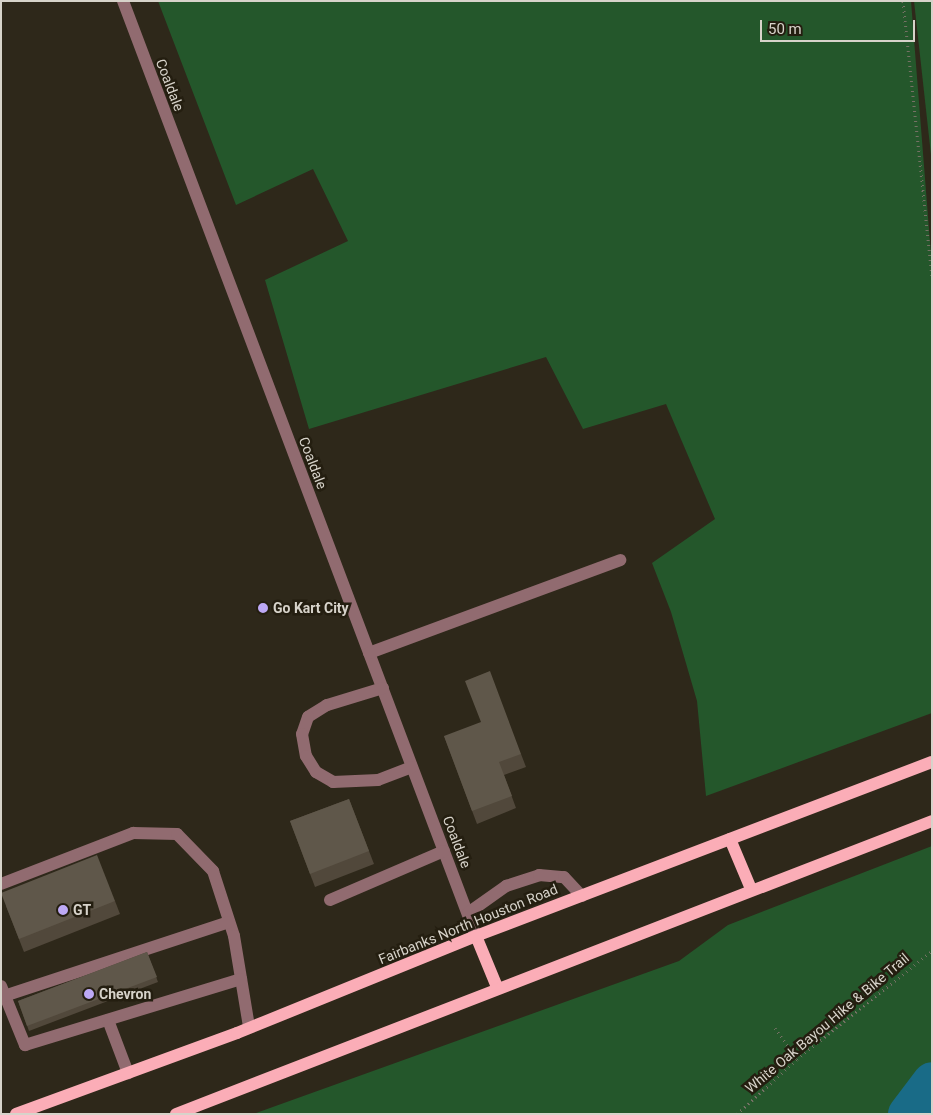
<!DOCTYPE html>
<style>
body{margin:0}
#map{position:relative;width:933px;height:1115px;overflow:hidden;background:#2e281a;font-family:Roboto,sans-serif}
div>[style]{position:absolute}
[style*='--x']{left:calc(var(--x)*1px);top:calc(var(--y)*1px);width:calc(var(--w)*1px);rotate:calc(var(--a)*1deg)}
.green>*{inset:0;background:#24572b}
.river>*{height:38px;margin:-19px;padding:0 19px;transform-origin:19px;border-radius:19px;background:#196b87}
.path>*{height:3px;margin-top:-1.5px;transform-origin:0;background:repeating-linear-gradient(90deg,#767165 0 1px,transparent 0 5px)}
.minor>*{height:12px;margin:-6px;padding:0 6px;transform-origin:6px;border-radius:6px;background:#916b70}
.major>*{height:12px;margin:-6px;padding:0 6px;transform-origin:6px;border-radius:6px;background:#fbadb7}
.wall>*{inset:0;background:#51483b}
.building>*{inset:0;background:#5f574a}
.dots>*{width:14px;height:14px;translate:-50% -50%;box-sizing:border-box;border:2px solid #241e10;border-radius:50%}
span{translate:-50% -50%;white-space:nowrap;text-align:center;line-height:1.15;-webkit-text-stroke:5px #241e10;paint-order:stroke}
.street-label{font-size:14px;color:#d7d3ca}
.poi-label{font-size:14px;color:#d7d3ca;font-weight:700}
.left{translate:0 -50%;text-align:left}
.frame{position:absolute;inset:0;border:2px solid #d7d3ca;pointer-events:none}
.scale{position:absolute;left:760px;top:20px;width:155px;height:22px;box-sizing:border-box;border:2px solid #d7d3ca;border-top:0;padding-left:6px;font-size:15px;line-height:18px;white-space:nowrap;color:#d7d3ca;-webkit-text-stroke:4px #241e10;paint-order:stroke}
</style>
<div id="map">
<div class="green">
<div style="clip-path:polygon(158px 1px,911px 1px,932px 267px,932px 713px,706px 796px,697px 701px,671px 612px,652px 563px,715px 519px,666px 404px,583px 429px,546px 357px,309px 429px,265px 280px,348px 241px,313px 169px,236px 205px)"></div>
<div style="clip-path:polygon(914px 1px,932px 1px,932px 164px)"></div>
<div style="clip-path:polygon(932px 846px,932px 1114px,253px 1114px,679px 961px,728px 925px)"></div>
</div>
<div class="river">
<div style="--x:907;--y:1114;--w:41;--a:-52.9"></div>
</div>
<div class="path">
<div style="--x:903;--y:1;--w:277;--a:84"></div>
<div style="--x:775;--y:1028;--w:38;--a:55"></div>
<div style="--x:499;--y:1114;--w:24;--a:0"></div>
<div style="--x:737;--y:1114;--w:81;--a:-42.5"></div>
<div style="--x:797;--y:1059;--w:173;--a:-38.7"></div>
</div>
<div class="minor">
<div style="--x:123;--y:1;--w:999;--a:69.32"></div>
<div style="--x:369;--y:653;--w:268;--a:-20.3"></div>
<div style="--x:383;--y:688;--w:59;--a:163.1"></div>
<div style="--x:327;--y:705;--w:22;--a:148"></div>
<div style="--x:308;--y:717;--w:18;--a:109"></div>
<div style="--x:302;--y:734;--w:22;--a:80"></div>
<div style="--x:306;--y:756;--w:19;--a:58"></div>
<div style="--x:316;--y:772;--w:20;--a:30"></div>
<div style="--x:333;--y:782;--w:45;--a:-2.5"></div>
<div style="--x:378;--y:780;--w:36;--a:-21"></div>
<div style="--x:1;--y:884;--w:142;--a:-21.1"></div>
<div style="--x:133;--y:833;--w:44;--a:1.3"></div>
<div style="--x:177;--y:834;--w:52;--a:45.8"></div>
<div style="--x:213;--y:871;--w:68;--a:72.1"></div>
<div style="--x:234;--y:936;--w:92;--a:80.6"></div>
<div style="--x:330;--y:900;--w:124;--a:-23.3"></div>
<div style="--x:468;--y:913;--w:47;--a:-35.4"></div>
<div style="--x:506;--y:886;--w:35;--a:-18"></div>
<div style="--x:539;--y:875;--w:25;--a:5"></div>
<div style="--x:564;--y:877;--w:26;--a:47"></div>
<div style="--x:1;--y:986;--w:64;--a:67.9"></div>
<div style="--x:25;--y:1045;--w:226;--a:-17"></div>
<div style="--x:1;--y:997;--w:240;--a:-18.2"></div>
<div style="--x:108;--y:1020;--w:57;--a:69.3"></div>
</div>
<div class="major">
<div style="--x:730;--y:839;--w:54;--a:67.2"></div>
<div style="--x:476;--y:936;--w:55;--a:67.6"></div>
<div style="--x:16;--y:1114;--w:235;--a:-20.1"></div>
<div style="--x:237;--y:1033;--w:258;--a:-22.1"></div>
<div style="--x:476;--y:936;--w:488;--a:-20.9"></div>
<div style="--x:176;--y:1114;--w:811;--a:-21.18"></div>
</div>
<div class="wall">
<div style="clip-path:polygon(444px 736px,521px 754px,526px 767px,504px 775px,516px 808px,477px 824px)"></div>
<div style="clip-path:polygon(349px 799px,374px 864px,315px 887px,290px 821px)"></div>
<div style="clip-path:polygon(115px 901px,120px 914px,24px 952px,6px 906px)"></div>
<div style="clip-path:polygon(147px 952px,158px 982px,29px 1031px,18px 1001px)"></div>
</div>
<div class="building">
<div style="clip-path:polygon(490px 671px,521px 754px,499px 762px,512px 796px,472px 811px,444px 736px,481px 722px,465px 681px)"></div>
<div style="clip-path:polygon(349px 799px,369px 851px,310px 874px,290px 821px)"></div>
<div style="clip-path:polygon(97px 855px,115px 901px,19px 939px,1px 893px)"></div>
<div style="clip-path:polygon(147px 952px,157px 977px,27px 1026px,18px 1001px)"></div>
</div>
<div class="dots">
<div style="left:263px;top:608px;background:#bda9f5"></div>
<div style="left:63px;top:910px;background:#bda9f5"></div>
<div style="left:89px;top:994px;background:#bda9f5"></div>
</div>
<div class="street-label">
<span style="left:170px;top:85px;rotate:69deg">Coaldale</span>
<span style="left:313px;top:463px;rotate:69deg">Coaldale</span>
<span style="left:457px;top:842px;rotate:69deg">Coaldale</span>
<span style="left:468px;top:924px;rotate:-22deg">Fairbanks North Houston Road</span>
<span style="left:827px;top:1023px;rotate:-40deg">White Oak Bayou Hike &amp; Bike Trail</span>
</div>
<div class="poi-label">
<span class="left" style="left:273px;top:608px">Go Kart City</span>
<span class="left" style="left:73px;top:910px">GT</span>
<span class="left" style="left:99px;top:994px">Chevron</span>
</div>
<div class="frame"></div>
<div class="scale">50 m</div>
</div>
